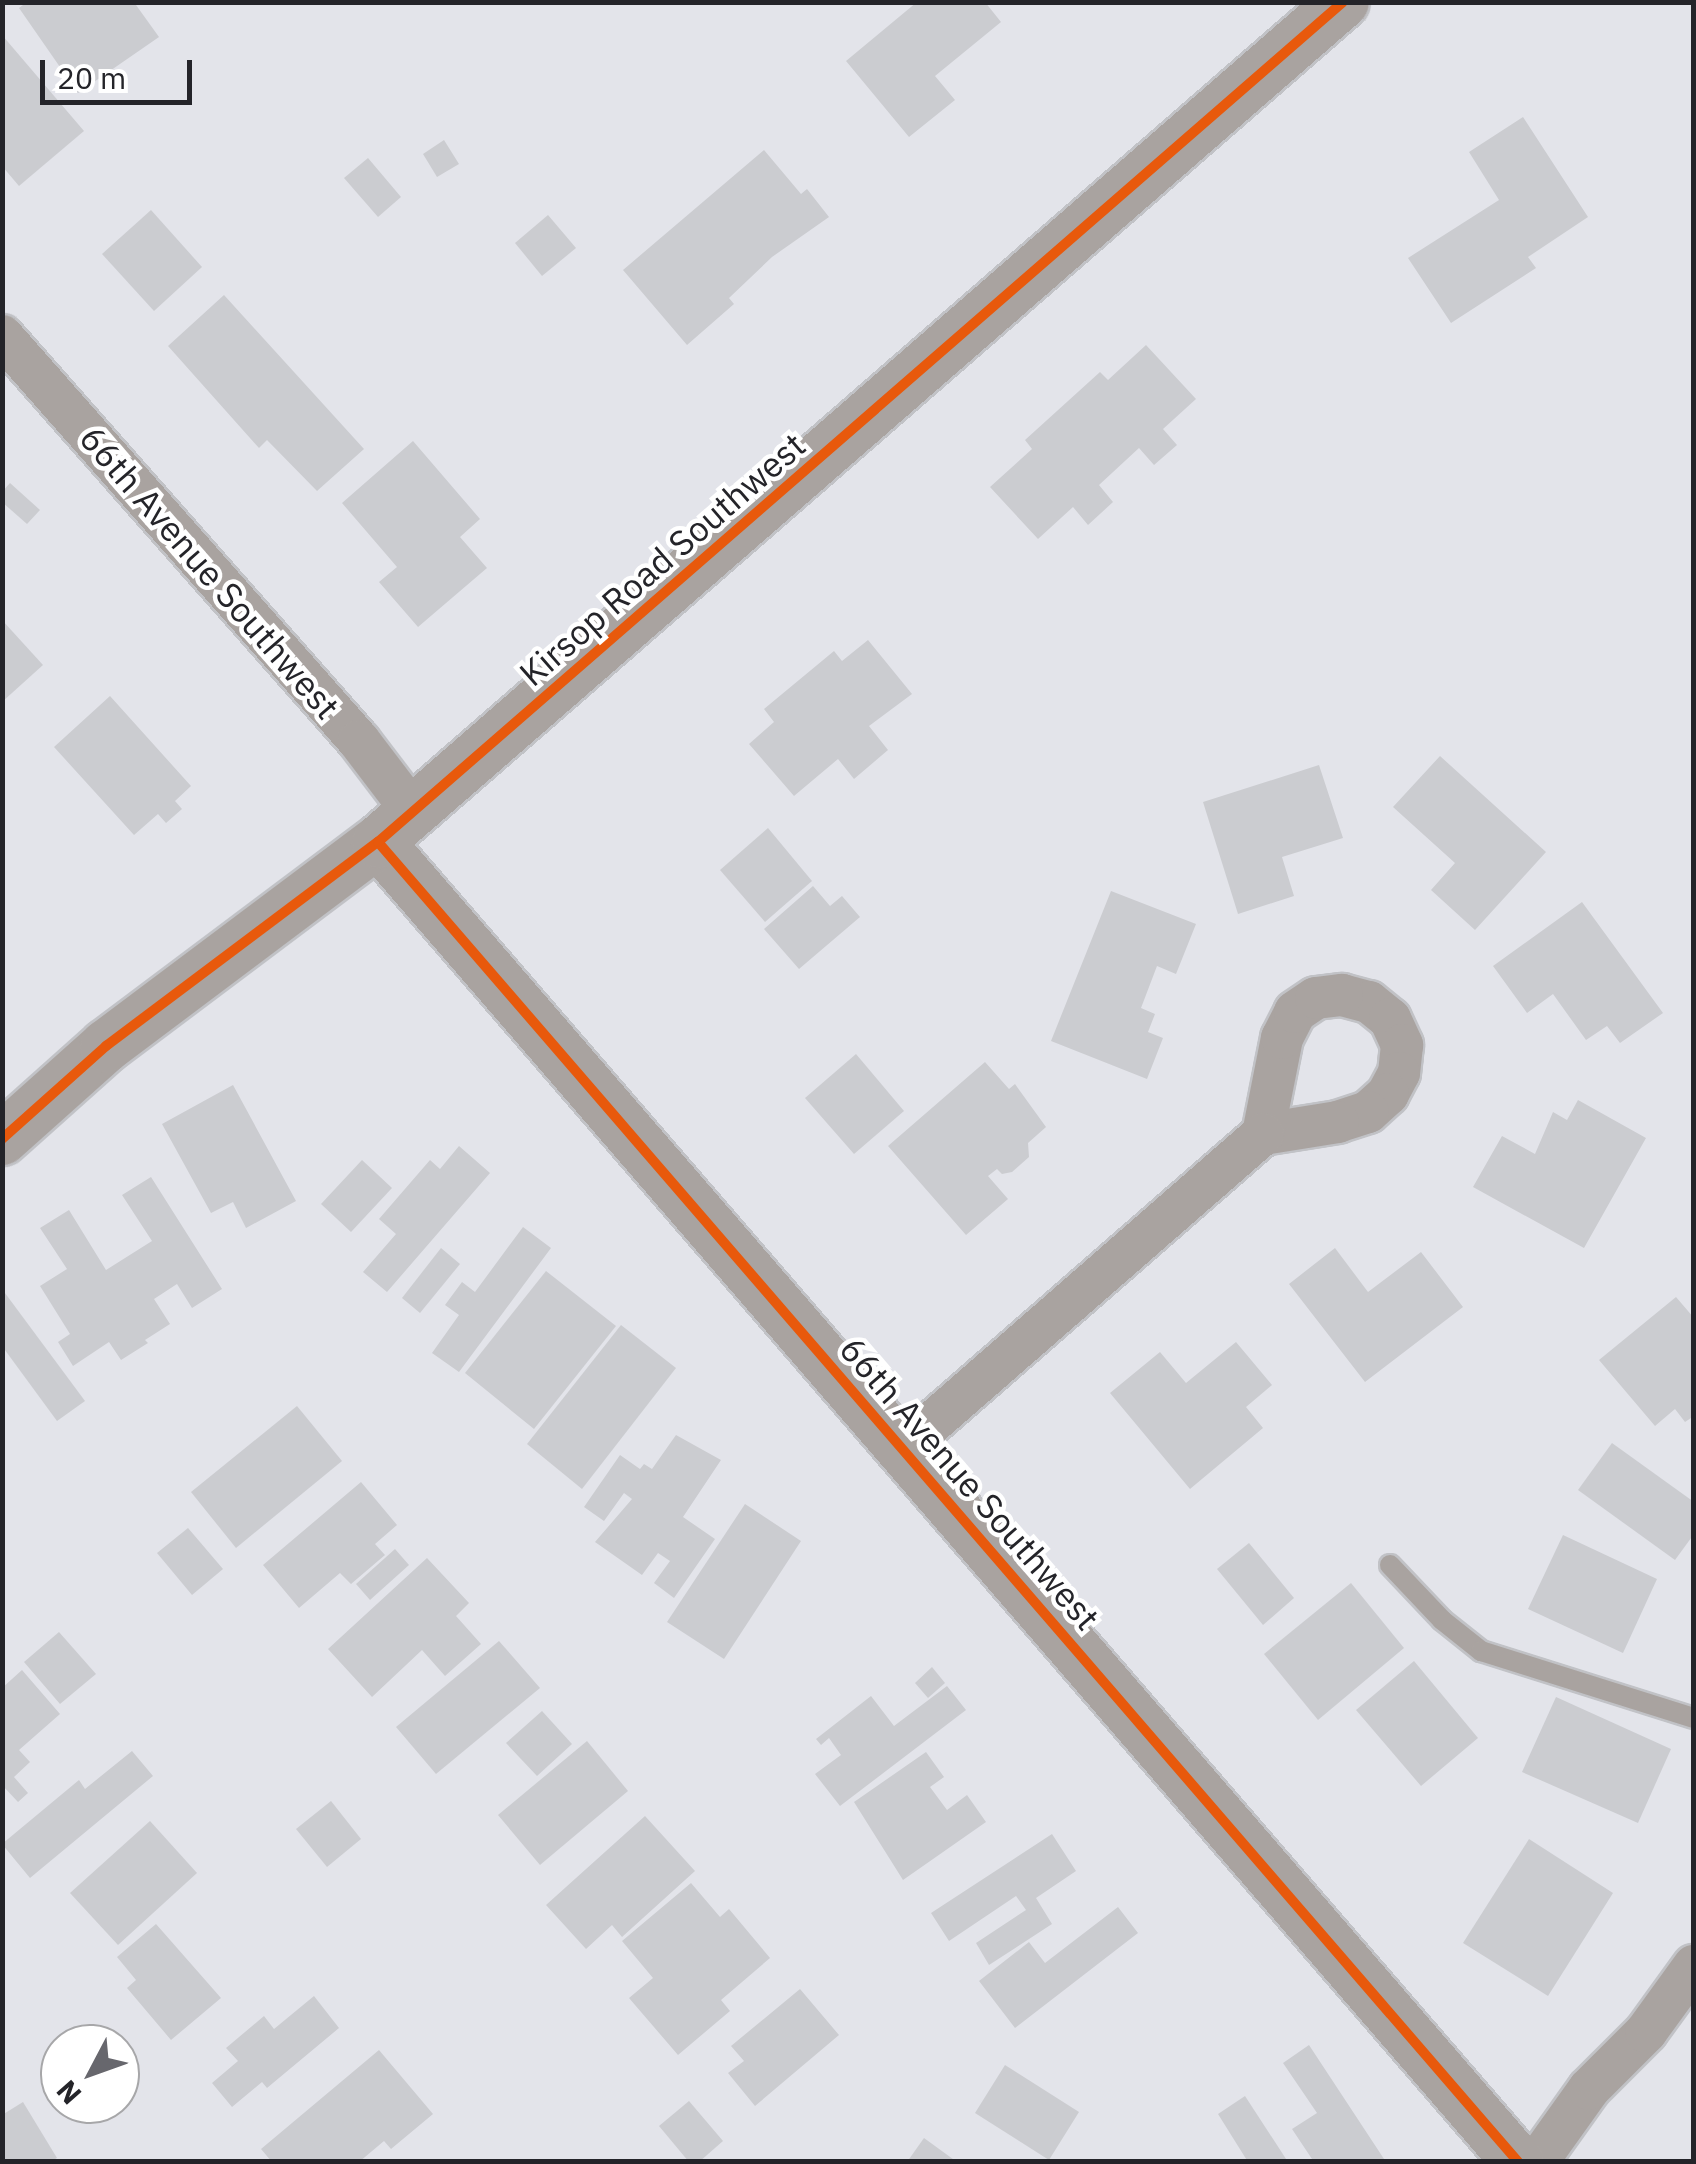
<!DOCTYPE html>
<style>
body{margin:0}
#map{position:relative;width:1696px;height:2164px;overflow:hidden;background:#e3e4ea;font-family:"IBM Plex Sans",sans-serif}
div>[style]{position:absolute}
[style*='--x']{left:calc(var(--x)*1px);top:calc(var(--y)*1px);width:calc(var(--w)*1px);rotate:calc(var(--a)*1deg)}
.building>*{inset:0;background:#cbccd0}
.roads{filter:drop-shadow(2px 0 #c1c2c6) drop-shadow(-2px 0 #c1c2c6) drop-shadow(0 2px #c1c2c6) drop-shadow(0 -2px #c1c2c6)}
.service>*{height:20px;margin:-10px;padding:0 10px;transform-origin:10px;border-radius:10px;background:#a9a3a0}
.minor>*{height:42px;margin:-21px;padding:0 21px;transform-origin:21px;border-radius:21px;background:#a9a3a0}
.tertiary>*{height:52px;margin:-26px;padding:0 26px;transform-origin:26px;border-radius:26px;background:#a9a3a0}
.cycleway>*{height:10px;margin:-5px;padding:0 5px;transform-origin:5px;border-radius:5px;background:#e8590c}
span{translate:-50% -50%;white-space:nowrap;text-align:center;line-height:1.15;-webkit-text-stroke:9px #fff;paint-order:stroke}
.street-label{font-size:35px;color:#242429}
.frame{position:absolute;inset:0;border:5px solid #242429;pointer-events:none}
.north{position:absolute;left:40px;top:2024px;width:100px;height:100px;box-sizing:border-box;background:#fff;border:2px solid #a7a7a9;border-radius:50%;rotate:229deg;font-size:28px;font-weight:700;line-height:40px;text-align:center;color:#242429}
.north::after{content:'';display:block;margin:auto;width:35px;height:45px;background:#67676d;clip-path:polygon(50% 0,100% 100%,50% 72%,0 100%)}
.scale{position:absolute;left:40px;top:60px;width:152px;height:45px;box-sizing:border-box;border:5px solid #242429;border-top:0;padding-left:12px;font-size:30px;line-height:35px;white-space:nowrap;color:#242429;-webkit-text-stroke:8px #fff;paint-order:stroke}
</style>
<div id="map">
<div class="building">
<div style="clip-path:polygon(27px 2px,140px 2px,136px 5px,159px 37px,78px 93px,19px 8px)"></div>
<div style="clip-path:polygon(917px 2px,985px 2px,1001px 22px,935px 76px,955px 100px,909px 137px,846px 61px)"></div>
<div style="clip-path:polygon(2px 35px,84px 131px,19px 186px,2px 166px)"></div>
<div style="clip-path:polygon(1523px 117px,1588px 217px,1528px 257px,1536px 268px,1451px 323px,1408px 258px,1499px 200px,1469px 152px)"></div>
<div style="clip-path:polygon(444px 140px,459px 164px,437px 177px,423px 154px)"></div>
<div style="clip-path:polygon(764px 150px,801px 194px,807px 189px,829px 217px,772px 257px,729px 298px,734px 304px,687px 345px,623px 270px)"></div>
<div style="clip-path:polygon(368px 158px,401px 197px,378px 217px,344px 178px)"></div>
<div style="clip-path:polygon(151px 210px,202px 267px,154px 311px,102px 254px)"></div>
<div style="clip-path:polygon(548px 215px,576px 248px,542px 276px,515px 243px)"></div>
<div style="clip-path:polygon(224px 295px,364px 449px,317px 491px,267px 440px,259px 448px,168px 346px)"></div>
<div style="clip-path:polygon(1146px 345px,1196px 399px,1163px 429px,1177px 445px,1154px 465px,1139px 448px,1099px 485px,1113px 502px,1088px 525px,1073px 507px,1038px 539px,990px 487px,1032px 449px,1025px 440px,1100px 372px,1108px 380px)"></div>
<div style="clip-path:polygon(413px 441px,480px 519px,460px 537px,487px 568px,418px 627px,379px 582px,397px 567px,342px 503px)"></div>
<div style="clip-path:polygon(10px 483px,40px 510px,27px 524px,2px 502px,2px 492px)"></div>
<div style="clip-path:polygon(2px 620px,43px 665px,2px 702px)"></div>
<div style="clip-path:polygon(868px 640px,912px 694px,869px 726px,888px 750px,854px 779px,838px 759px,794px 796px,749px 744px,774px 722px,764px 709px,834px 651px,842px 661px)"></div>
<div style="clip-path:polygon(110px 696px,191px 786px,175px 801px,182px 809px,166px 823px,158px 814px,134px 835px,54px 747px)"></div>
<div style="clip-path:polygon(1440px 756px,1546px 852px,1475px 930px,1431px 890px,1455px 863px,1393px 807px)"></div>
<div style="clip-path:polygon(1319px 765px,1343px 838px,1282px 857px,1294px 896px,1238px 914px,1203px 802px)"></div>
<div style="clip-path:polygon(768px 828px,812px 881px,765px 922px,720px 870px)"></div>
<div style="clip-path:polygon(813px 886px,830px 906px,842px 896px,860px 917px,799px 969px,764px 929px)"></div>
<div style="clip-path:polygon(1111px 891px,1196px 924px,1176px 974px,1157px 966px,1141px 1008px,1155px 1014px,1148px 1032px,1163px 1038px,1147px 1079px,1051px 1041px)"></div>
<div style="clip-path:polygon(1582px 902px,1663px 1013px,1620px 1043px,1607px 1026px,1586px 1040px,1553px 994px,1527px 1013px,1493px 966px)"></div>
<div style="clip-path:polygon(856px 1054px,904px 1111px,854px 1154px,805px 1098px)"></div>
<div style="clip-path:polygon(985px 1062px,1009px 1089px,1015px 1084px,1046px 1127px,1028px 1143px,1029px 1157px,1012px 1172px,1002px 1174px,997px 1169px,988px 1176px,1008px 1199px,966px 1235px,888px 1146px)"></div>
<div style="clip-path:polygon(233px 1085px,296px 1201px,246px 1228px,233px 1202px,211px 1213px,162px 1124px)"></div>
<div style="clip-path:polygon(1578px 1100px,1646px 1138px,1584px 1248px,1473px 1187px,1502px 1136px,1535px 1154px,1553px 1112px,1567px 1120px)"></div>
<div style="clip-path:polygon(459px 1146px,490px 1173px,387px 1292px,363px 1272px,396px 1234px,379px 1219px,430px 1160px,440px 1169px)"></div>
<div style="clip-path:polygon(362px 1160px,392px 1188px,351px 1232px,321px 1204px)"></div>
<div style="clip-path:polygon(151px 1177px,222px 1289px,192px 1308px,177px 1284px,154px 1299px,170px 1324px,145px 1340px,148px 1343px,121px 1360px,109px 1342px,73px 1366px,58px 1342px,70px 1334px,40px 1286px,67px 1269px,40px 1228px,69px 1210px,106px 1270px,152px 1241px,122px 1195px)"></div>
<div style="clip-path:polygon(523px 1227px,551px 1248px,459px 1372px,432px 1353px,459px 1315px,445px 1305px,462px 1282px,475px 1292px)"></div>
<div style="clip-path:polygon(441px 1248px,460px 1264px,420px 1313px,402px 1298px)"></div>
<div style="clip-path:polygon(1335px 1248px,1368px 1292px,1421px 1252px,1463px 1307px,1365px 1382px,1289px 1284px)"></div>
<div style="clip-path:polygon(546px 1271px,616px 1326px,534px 1429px,465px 1373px)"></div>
<div style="clip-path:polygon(2px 1289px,85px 1401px,57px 1421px,2px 1346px)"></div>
<div style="clip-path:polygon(1676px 1297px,1694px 1318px,1694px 1416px,1685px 1422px,1675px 1409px,1655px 1426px,1599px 1360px)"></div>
<div style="clip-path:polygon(621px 1325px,676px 1368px,582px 1489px,527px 1444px)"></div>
<div style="clip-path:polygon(1236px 1342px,1272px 1385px,1246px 1407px,1263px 1428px,1190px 1489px,1110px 1393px,1160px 1352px,1186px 1383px)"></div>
<div style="clip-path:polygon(297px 1406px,342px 1461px,236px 1548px,191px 1492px)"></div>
<div style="clip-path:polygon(676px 1435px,721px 1460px,683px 1517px,715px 1539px,674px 1598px,654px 1583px,670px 1561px,658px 1553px,642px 1575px,595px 1542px,632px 1499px,624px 1493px,604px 1521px,584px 1507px,620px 1455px,640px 1469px,644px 1464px,652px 1469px)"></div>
<div style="clip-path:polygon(1612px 1443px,1694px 1502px,1694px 1534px,1675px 1560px,1578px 1490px)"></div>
<div style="clip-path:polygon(361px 1482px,397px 1525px,375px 1544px,385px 1555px,351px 1584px,340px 1573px,299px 1608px,263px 1565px)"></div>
<div style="clip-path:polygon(745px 1504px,801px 1541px,724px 1659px,667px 1622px)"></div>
<div style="clip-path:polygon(188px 1528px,223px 1569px,192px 1595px,157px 1553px)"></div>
<div style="clip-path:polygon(1563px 1535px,1657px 1579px,1623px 1653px,1528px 1609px)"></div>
<div style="clip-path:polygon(1249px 1543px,1294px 1598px,1263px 1625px,1217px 1569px)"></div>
<div style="clip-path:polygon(395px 1549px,409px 1565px,370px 1600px,356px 1584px)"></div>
<div style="clip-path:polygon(427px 1558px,469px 1603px,456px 1616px,481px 1644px,445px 1676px,422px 1650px,372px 1697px,328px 1649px)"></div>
<div style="clip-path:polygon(1351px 1583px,1404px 1648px,1318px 1720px,1264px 1654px)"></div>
<div style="clip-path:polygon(59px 1632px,96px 1674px,60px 1704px,24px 1662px)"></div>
<div style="clip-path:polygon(499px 1641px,540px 1688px,436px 1774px,396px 1727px)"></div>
<div style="clip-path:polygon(1414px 1661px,1478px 1738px,1421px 1786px,1356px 1710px)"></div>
<div style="clip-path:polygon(932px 1667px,945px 1683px,928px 1698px,915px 1683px)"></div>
<div style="clip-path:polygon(22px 1670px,60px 1714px,19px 1750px,30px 1762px,14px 1777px,28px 1793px,18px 1802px,2px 1785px,2px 1688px)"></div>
<div style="clip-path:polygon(947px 1686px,966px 1710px,840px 1806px,815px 1774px,841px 1755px,829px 1738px,821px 1745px,816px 1739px,871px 1696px,894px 1726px)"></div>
<div style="clip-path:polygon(1556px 1697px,1671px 1749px,1638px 1823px,1522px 1772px)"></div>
<div style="clip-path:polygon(542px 1711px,572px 1744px,537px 1776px,506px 1743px)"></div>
<div style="clip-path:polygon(587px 1741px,628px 1791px,540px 1865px,498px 1815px)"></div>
<div style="clip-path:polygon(132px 1751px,153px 1776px,30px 1878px,2px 1844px,79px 1780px,85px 1789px)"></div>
<div style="clip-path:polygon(926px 1752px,944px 1777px,930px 1787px,947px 1810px,967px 1795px,986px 1822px,903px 1880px,854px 1802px)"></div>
<div style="clip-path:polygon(331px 1801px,361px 1839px,327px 1867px,296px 1829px)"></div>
<div style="clip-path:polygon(645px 1816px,695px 1871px,622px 1937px,612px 1925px,586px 1949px,546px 1905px)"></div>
<div style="clip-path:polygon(150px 1821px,197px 1873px,118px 1945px,70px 1893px)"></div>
<div style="clip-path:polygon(1052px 1834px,1076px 1871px,1036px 1898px,1052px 1924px,989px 1965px,976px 1943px,1026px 1910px,1016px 1896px,949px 1941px,931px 1913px)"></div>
<div style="clip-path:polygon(1529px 1839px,1613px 1893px,1548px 1996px,1463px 1943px)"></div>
<div style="clip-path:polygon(691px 1883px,720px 1917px,729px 1909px,770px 1958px,721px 2000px,730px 2011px,678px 2055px,629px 1998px,653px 1978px,622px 1941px)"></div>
<div style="clip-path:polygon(1118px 1907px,1138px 1933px,1015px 2028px,979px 1981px,1029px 1942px,1045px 1963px)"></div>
<div style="clip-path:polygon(156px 1924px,221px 1998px,171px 2040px,127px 1988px,136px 1980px,117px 1957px)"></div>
<div style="clip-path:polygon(800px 1989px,839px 2035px,755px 2106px,728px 2073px,744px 2061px,731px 2046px)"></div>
<div style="clip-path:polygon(314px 1996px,339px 2028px,267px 2088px,262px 2082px,232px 2107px,212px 2083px,238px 2061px,226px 2048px,264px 2016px,274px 2029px)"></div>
<div style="clip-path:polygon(1309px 2045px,1386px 2162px,1314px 2162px,1292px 2129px,1317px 2113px,1283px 2063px)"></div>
<div style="clip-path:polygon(379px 2050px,433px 2114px,391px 2149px,384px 2141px,359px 2162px,272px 2162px,261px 2149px)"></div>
<div style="clip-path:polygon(1005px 2065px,1079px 2112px,1049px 2160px,975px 2113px)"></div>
<div style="clip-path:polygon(1245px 2096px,1288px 2162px,1248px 2162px,1218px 2114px)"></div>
<div style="clip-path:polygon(689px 2101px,723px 2141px,699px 2162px,689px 2162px,659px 2126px)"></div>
<div style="clip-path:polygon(23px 2102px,57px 2158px,50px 2162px,2px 2162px,2px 2115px)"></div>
<div style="clip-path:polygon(924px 2138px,957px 2162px,907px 2162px)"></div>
</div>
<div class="roads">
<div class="service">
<div style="--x:1390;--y:1565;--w:76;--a:46.6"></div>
<div style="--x:1442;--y:1620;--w:50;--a:38.5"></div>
<div style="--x:1481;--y:1651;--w:223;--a:17.5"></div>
</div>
<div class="minor">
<div style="--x:2;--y:336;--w:540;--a:48.6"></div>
<div style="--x:359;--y:741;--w:89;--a:52.7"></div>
<div style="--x:1342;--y:995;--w:28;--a:15"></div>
<div style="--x:1369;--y:1002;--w:27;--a:39"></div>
<div style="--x:1390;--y:1019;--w:29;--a:65"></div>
<div style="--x:1402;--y:1045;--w:28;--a:96"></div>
<div style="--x:1399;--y:1073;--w:24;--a:118"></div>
<div style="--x:1388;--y:1094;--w:27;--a:138"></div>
<div style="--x:1368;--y:1112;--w:32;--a:162"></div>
<div style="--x:1338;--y:1122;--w:76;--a:170.9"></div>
<div style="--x:1263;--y:1134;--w:98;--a:-78.8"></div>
<div style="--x:1282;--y:1038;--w:29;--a:-63"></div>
<div style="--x:1295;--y:1012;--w:25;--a:-34"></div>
<div style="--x:1316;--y:998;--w:26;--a:-7"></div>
<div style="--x:902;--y:1449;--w:479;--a:-41.1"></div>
<div style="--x:1537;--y:2162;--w:90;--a:-54.5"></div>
<div style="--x:1589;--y:2089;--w:81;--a:-45"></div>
<div style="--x:1646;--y:2032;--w:82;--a:-54"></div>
</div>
<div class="tertiary">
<div style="--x:378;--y:842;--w:1744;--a:49.18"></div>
<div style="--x:2;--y:1139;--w:140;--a:-41.8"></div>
<div style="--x:106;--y:1046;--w:340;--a:-36.9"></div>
<div style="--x:378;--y:842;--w:1279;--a:-41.04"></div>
</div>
</div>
<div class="cycleway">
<div style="--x:378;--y:842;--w:1744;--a:49.18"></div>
<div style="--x:2;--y:1139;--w:140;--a:-41.8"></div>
<div style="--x:106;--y:1046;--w:340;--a:-36.9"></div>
<div style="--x:378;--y:842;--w:1279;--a:-41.04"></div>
</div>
<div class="street-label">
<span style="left:662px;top:559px;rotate:-41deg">Kirsop Road Southwest</span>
<span style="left:210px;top:572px;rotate:49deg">66th Avenue Southwest</span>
<span style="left:970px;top:1483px;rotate:49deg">66th Avenue Southwest</span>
</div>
<div class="frame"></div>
<div class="north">N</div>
<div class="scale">20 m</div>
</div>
